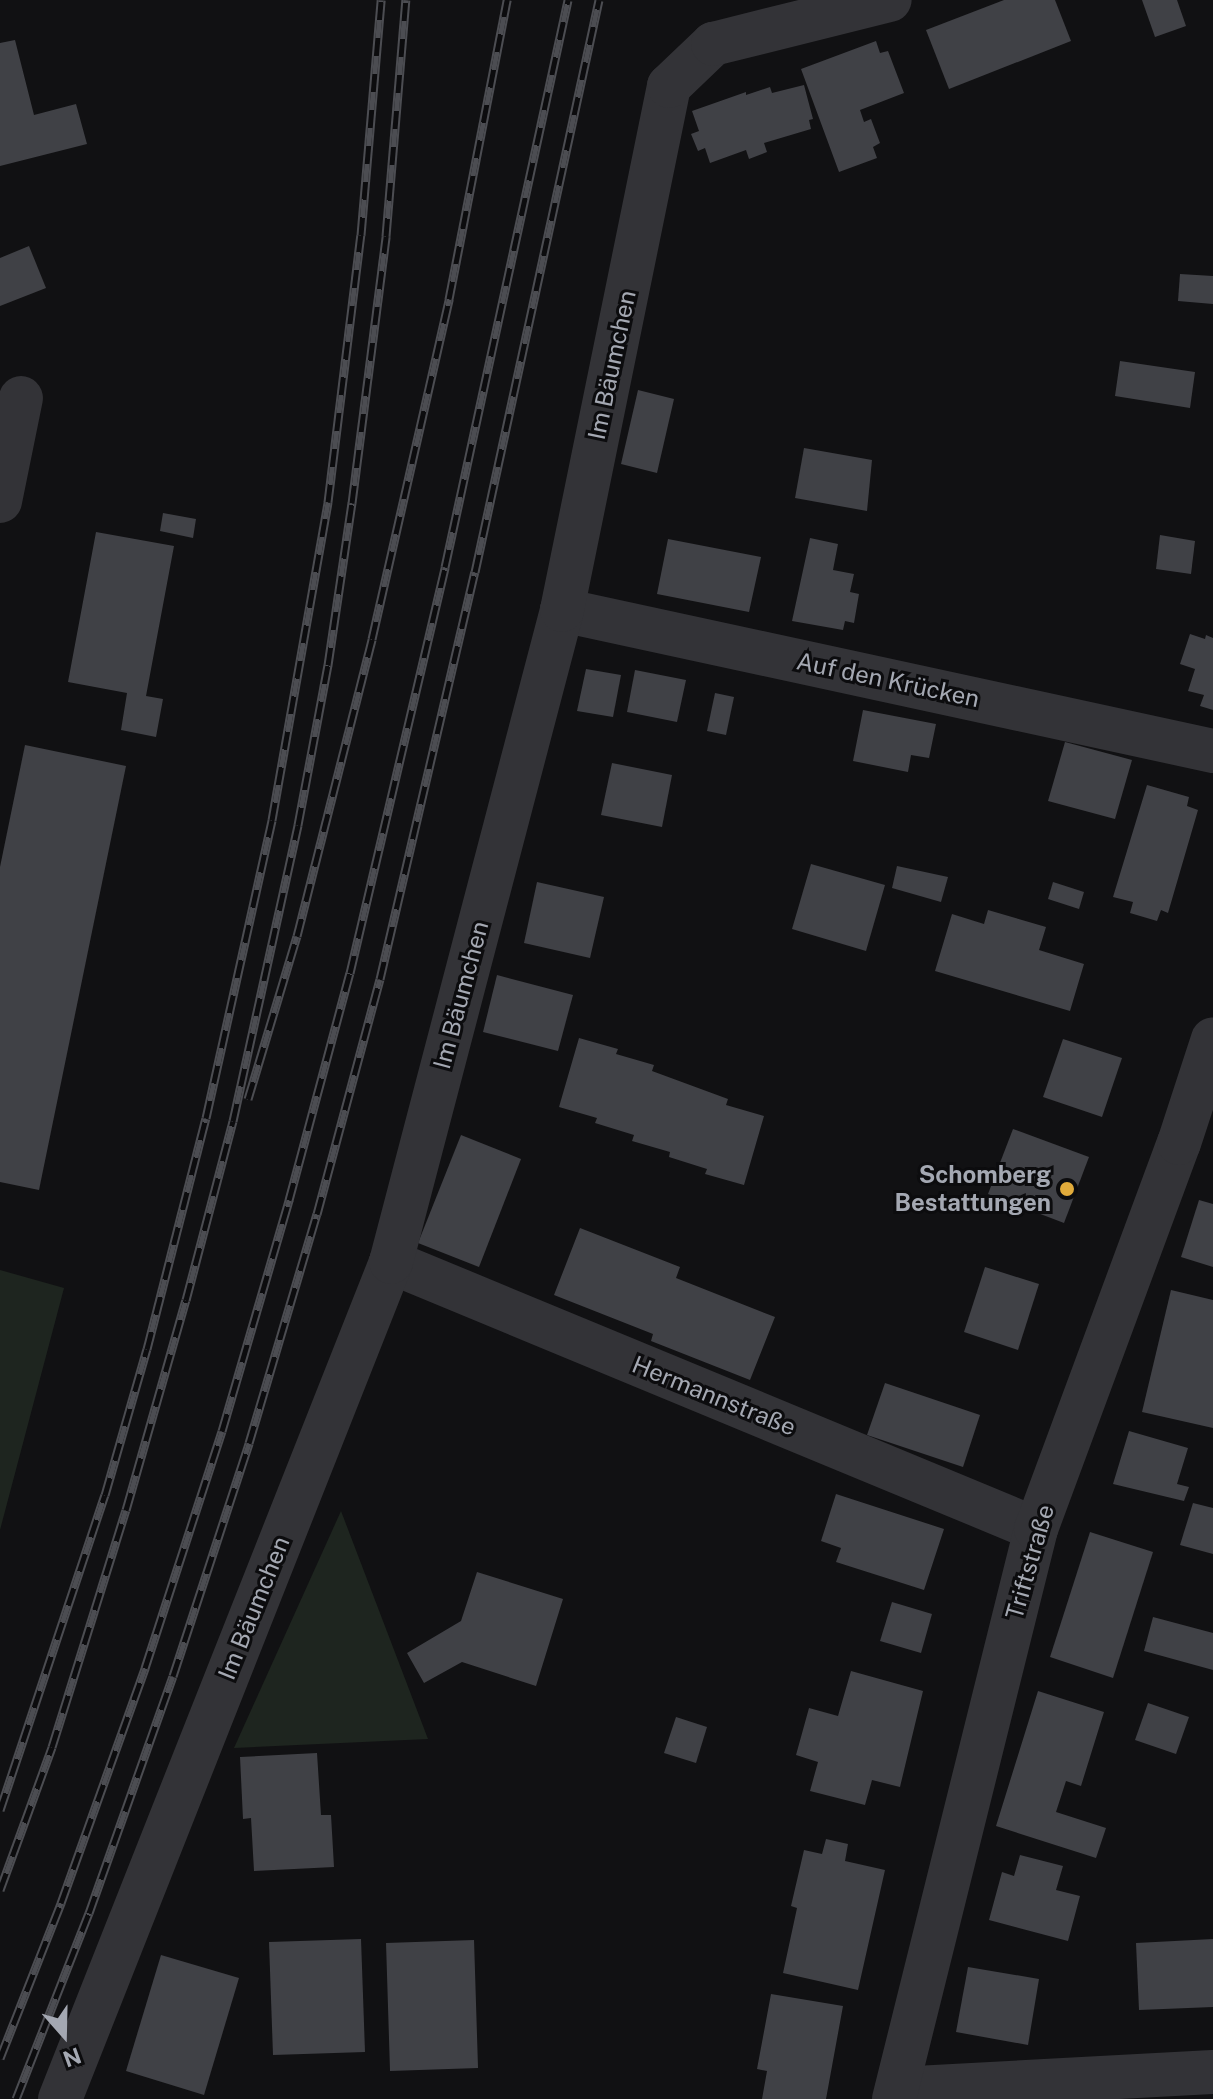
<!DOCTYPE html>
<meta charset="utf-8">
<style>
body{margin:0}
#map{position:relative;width:1213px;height:2099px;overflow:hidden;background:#111113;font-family:"Public Sans",sans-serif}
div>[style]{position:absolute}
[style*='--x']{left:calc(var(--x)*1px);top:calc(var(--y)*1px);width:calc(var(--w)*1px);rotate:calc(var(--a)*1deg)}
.green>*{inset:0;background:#1e251f}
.building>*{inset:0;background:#404146}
.minor>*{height:44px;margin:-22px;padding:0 22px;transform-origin:22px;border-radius:22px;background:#333337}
.rail>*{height:9px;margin-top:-4.5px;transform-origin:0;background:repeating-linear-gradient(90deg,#0c0c0e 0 18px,#4c4d52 0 36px);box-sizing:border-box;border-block:2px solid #4c4d52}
.dots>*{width:22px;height:22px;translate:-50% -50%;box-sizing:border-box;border:4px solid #0c0c0e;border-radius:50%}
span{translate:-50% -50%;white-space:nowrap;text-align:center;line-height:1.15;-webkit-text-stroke:6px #0c0c0e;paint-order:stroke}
.street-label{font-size:24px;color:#a4a8b2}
.poi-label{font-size:24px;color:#a4a8b2;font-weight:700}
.right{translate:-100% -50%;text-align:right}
.north{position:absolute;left:24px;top:1995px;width:80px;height:80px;-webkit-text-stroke:6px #0c0c0e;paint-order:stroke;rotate:160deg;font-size:22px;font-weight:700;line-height:32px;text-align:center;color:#a4a8b2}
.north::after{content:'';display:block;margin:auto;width:28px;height:36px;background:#a4a8b2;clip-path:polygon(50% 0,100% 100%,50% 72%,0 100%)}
</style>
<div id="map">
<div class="green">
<div style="clip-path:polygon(0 1270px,64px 1288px,0 1530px)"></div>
<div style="clip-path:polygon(341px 1511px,428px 1739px,234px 1748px)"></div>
</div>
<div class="building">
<div style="clip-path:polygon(1004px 0,1055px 0,1071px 41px,949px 89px,926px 30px)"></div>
<div style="clip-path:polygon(1142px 0,1177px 0,1186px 26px,1155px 37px)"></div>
<div style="clip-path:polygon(15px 40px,34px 115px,76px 104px,87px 144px,0 166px,0 43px)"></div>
<div style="clip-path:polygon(876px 41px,880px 53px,888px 51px,904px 93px,860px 110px,864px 122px,871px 119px,880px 143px,873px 147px,877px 158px,839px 172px,801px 69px)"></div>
<div style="clip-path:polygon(804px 85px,813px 119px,809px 120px,811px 129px,764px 143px,767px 152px,749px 159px,746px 150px,710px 163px,705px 148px,698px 151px,691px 134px,699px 131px,692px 111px,746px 92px,746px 95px,770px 87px,772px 93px)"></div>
<div style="clip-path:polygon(29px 246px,46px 288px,0 306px,0 258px)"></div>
<div style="clip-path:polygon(1180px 274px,1213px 276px,1213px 304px,1178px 301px)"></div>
<div style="clip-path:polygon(1120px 361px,1195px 372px,1190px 408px,1115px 396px)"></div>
<div style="clip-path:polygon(638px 390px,674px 399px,657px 473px,621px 464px)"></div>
<div style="clip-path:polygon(804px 448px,872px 460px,867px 511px,795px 498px)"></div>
<div style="clip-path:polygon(163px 513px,196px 519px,193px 538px,160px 531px)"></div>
<div style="clip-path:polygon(96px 532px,174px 546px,146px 696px,163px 699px,156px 737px,121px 730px,127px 693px,68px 682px)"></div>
<div style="clip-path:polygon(1160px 535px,1195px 541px,1191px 574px,1156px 569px)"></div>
<div style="clip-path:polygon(810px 538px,838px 544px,833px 570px,854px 574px,850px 592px,859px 594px,854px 623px,845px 621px,843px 630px,792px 621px)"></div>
<div style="clip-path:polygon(668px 539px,761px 557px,749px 612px,657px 594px)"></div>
<div style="clip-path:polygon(1190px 634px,1205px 639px,1206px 635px,1213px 638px,1213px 710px,1200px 706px,1204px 695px,1188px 691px,1195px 669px,1180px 664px)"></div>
<div style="clip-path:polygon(586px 669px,621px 675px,613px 717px,577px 711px)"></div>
<div style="clip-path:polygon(635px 670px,686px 680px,677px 722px,627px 712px)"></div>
<div style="clip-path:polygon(715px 693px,734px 697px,726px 735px,707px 731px)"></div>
<div style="clip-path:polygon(863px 710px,936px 724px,929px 758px,911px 755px,908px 772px,853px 761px)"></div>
<div style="clip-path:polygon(1065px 742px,1132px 760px,1115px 819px,1048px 801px)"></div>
<div style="clip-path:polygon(25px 745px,126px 766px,39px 1190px,0 1182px,0 867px)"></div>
<div style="clip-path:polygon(612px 763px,672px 775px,662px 827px,601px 815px)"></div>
<div style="clip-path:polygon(1147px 785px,1189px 797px,1187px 806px,1198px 810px,1168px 913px,1161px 910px,1157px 921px,1130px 913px,1133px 902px,1113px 897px)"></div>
<div style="clip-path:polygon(811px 864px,885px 885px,866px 951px,792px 929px)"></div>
<div style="clip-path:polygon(897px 866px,948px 877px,941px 902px,892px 888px)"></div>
<div style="clip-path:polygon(537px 882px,604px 897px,590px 958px,524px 943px)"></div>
<div style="clip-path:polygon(1053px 882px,1084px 892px,1079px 909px,1048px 899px)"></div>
<div style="clip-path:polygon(988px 910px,1046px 927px,1039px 950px,1084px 964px,1070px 1011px,935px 971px,952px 914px,984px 924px)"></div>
<div style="clip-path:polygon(497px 975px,573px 995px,558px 1051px,483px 1032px)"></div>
<div style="clip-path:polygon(579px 1038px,618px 1049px,616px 1054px,654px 1065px,652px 1071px,728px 1099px,726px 1105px,764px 1116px,744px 1185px,705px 1174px,707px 1169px,669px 1157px,670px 1152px,632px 1141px,634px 1135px,595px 1123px,597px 1118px,559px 1107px)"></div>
<div style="clip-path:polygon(1063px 1039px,1122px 1058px,1102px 1117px,1043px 1097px)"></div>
<div style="clip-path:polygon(1013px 1129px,1089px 1157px,1064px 1223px,988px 1194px)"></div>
<div style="clip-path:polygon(461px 1135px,521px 1159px,479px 1267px,418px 1243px)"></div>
<div style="clip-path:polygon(1199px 1200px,1213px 1204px,1213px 1267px,1181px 1257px)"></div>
<div style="clip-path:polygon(580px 1228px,680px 1267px,676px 1278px,775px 1317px,750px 1380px,651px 1341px,653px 1334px,554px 1295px)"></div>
<div style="clip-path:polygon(985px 1267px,1039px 1284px,1018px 1350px,964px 1332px)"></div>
<div style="clip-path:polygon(1171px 1290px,1213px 1300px,1213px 1428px,1142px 1412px)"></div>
<div style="clip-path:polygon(885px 1383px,980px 1415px,963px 1467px,867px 1435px)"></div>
<div style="clip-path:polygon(1129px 1431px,1188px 1448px,1177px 1484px,1189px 1487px,1184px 1501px,1113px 1484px)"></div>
<div style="clip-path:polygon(836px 1494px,944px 1529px,924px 1590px,836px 1562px,841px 1548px,821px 1541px)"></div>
<div style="clip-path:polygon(1193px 1503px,1213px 1508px,1213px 1554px,1180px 1545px)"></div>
<div style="clip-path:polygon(1090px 1532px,1153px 1552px,1113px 1678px,1050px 1657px)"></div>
<div style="clip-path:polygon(477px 1572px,563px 1599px,536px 1686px,462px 1662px,424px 1683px,407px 1653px,461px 1621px)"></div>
<div style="clip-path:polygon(892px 1602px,932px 1614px,921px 1653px,880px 1641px)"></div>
<div style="clip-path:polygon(1153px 1617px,1213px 1633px,1213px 1670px,1144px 1651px)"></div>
<div style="clip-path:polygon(851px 1671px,923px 1691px,900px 1787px,872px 1780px,865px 1805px,810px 1791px,818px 1762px,796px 1755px,809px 1708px,838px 1716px)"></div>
<div style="clip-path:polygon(1038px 1691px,1104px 1712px,1081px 1786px,1066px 1781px,1056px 1812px,1106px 1828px,1096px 1858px,996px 1826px)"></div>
<div style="clip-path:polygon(1148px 1703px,1189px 1717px,1176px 1754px,1135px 1740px)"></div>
<div style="clip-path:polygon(676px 1717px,707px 1727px,696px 1763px,664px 1753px)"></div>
<div style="clip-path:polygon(317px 1753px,321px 1815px,331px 1815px,334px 1867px,254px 1871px,251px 1818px,243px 1819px,240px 1757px)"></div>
<div style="clip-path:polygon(826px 1839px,848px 1844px,845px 1861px,885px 1870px,858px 1990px,783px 1973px,797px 1908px,791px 1906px,804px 1850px,822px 1854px)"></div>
<div style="clip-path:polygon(1020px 1855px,1063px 1866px,1056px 1890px,1080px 1896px,1068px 1941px,989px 1920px,1002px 1872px,1014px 1876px)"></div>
<div style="clip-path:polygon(361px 1939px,365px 2052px,273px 2055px,269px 1942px)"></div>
<div style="clip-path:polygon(1213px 1939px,1213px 2007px,1139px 2010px,1136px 1943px)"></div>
<div style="clip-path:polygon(474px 1940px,478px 2068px,390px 2071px,386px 1943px)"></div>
<div style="clip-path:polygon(161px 1955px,239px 1978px,204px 2095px,126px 2071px)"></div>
<div style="clip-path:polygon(968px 1967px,1039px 1979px,1028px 2045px,956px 2032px)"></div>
<div style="clip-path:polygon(771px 1994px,843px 2006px,826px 2099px,762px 2099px,767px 2071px,757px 2069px)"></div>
</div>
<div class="minor">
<div style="--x:0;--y:501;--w:105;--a:-78.5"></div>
<div style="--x:562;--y:610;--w:666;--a:12.22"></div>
<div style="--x:391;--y:1262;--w:698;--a:22.49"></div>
<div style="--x:897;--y:2089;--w:316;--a:-3.1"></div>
<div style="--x:60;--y:2099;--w:900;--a:-68.42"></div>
<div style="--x:391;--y:1262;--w:674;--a:-75.3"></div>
<div style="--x:562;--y:610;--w:535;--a:-78.46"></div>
<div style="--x:669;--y:86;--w:61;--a:-43.7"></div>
<div style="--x:713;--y:44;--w:182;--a:-14"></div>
<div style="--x:894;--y:2099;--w:587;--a:-76.01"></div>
<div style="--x:1036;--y:1529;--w:412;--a:-69.7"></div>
<div style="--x:1179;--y:1143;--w:109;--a:-71.9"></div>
</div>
<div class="rail">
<div style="--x:248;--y:1099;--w:170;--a:-73.3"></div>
<div style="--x:297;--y:936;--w:306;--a:-75.8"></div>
<div style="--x:372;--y:639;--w:349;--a:-77.2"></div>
<div style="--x:449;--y:299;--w:305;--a:-79"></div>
<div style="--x:0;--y:1810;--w:332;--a:-71.6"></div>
<div style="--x:105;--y:1495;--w:152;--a:-74"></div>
<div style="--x:147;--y:1349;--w:238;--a:-75.7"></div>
<div style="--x:206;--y:1118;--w:305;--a:-77.5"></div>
<div style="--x:272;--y:820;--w:323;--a:-80"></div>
<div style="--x:328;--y:502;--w:269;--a:-83"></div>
<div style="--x:361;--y:235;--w:236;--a:-85.1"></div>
<div style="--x:0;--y:1890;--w:152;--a:-70"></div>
<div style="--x:52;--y:1747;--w:248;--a:-72.7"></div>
<div style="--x:126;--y:1510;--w:218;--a:-74.1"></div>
<div style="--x:186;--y:1300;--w:185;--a:-75.3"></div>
<div style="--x:233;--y:1121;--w:303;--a:-77.6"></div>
<div style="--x:298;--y:825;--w:163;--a:-79.4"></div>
<div style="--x:328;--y:665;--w:164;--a:-81.6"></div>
<div style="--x:352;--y:503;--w:269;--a:-82.7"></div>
<div style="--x:386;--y:236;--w:237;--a:-85.2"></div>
<div style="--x:0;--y:2058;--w:167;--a:-68.5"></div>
<div style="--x:61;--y:1903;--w:250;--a:-70.3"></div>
<div style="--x:145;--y:1668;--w:249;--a:-72"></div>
<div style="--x:222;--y:1431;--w:241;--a:-73.8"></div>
<div style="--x:289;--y:1200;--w:235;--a:-75"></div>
<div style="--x:350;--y:973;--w:417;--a:-76.8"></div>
<div style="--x:445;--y:567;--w:580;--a:-77.76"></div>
<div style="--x:16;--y:2099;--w:200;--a:-68.6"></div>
<div style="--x:89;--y:1913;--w:251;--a:-70.5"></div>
<div style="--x:173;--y:1676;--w:245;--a:-71.9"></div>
<div style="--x:249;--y:1443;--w:239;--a:-73.5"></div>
<div style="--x:317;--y:1214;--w:243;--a:-75"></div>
<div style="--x:380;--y:979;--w:418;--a:-76.9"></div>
<div style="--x:475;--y:572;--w:585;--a:-77.77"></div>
</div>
<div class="dots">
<div style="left:1067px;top:1189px;background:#e1ab3b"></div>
</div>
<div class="street-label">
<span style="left:612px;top:365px;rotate:-78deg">Im Bäumchen</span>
<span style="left:888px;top:680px;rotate:12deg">Auf den Krücken</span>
<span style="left:461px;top:995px;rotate:-75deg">Im Bäumchen</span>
<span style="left:714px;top:1396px;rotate:22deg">Hermannstraße</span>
<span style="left:1030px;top:1562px;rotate:-74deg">Triftstraße</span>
<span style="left:254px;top:1608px;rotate:-68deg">Im Bäumchen</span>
</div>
<div class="poi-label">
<span class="right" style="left:1051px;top:1189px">Schomberg<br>Bestattungen</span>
</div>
<div class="north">N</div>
</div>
